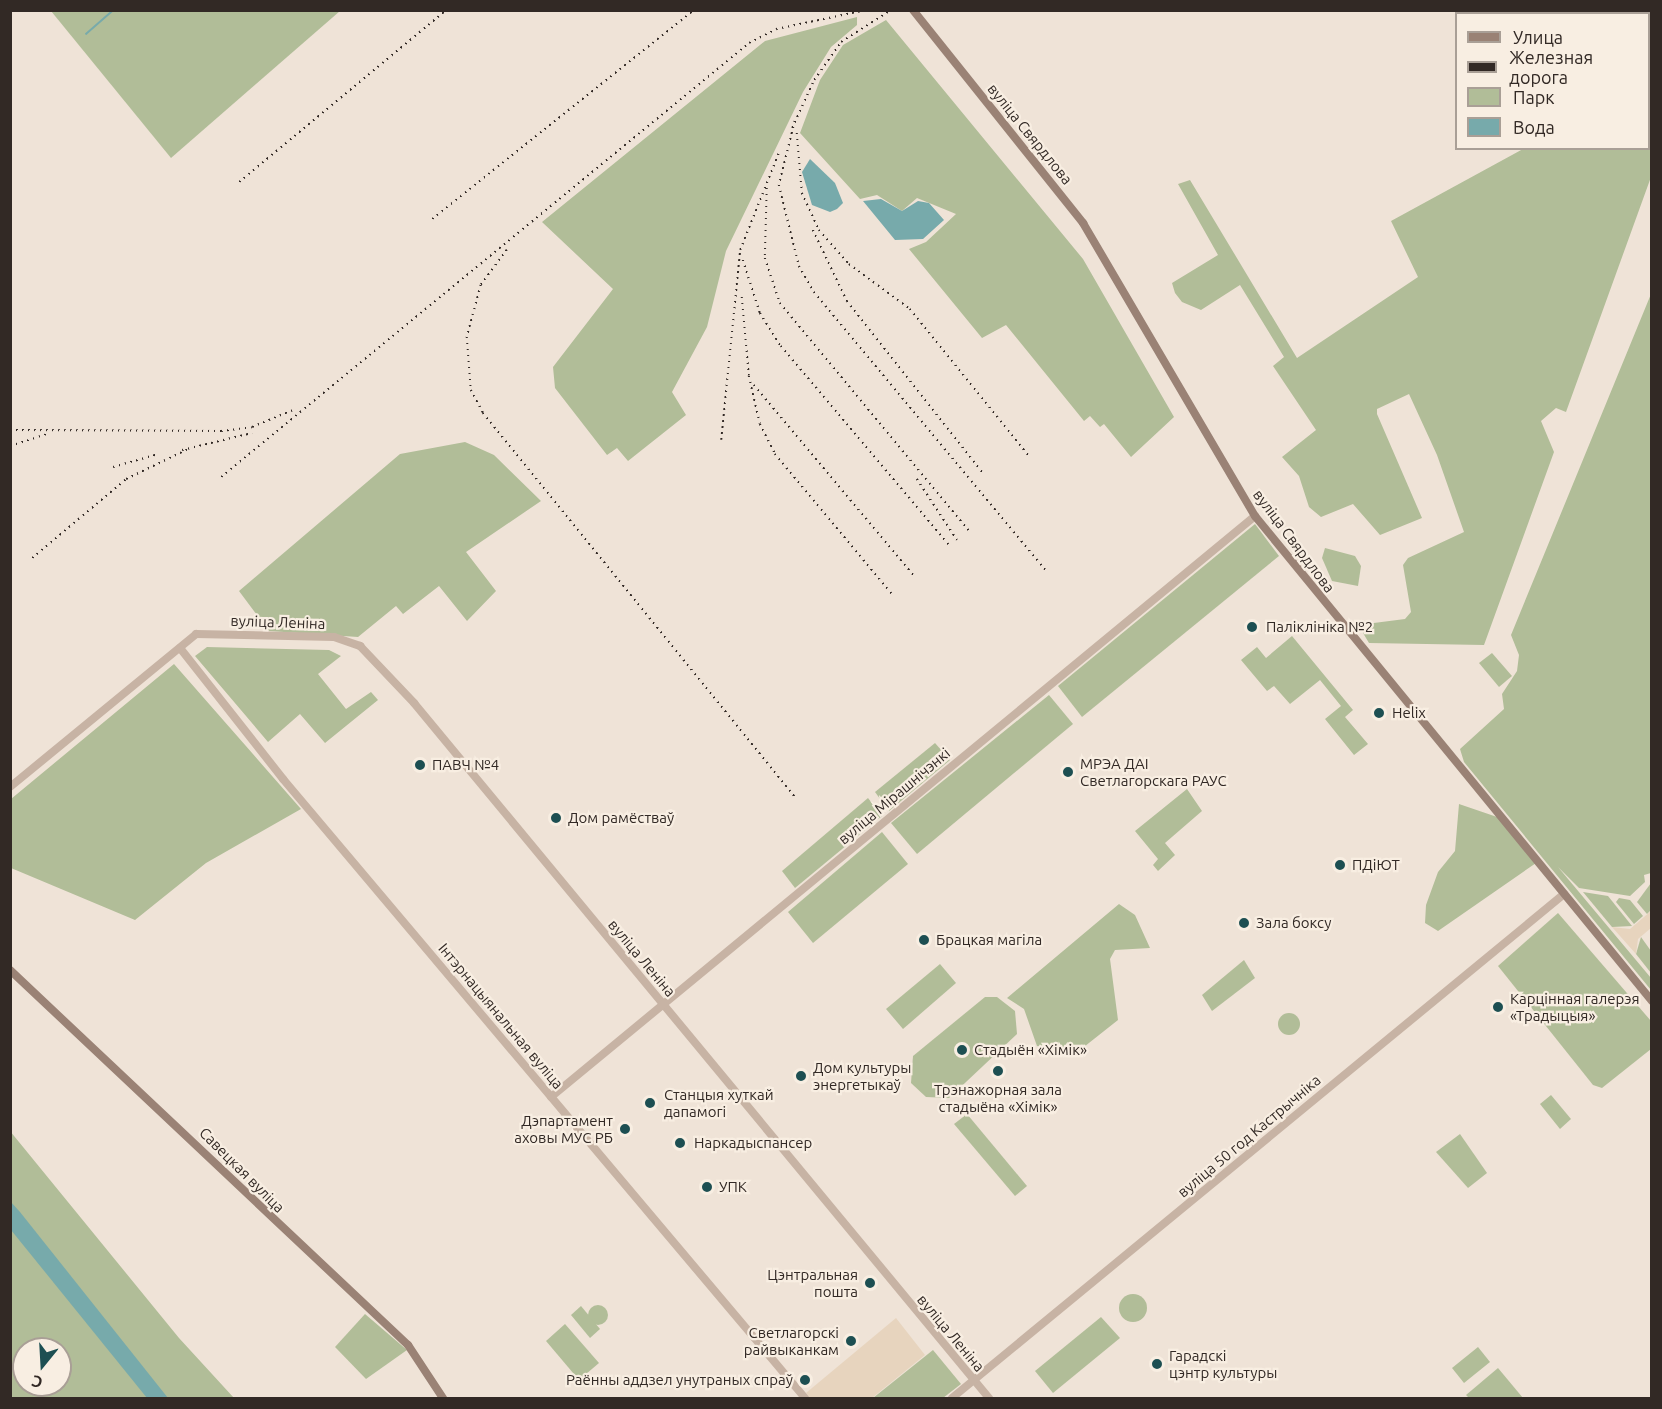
<!DOCTYPE html>
<meta charset="utf-8">
<style>
body{margin:0}
#map{position:relative;width:1662px;height:1409px;overflow:hidden;background:#efe3d7;font-family:Ubuntu,sans-serif}
div>[style]{position:absolute}
[style*='--x']{left:calc(var(--x)*1px);top:calc(var(--y)*1px);width:calc(var(--w)*1px);rotate:calc(var(--a)*1deg)}
.green>*{inset:0;background:#b1bd98}
.round{border-radius:50%}
.plaza>*{inset:0;background:#e7d4be}
.water>*{inset:0;background:#77aaab}
.stream>*{height:1.5px;margin:-0.75px;padding:0 0.75px;transform-origin:0.75px;border-radius:0.75px;background:#77aaab}
.tertiary>*{height:8px;margin:-4px;padding:0 4px;transform-origin:4px;border-radius:4px;background:#c7b3a4}
.secondary>*{height:8px;margin:-4px;padding:0 4px;transform-origin:4px;border-radius:4px;background:#9a8275}
.rail>*{height:1.5px;margin-top:-0.75px;transform-origin:0;background:repeating-linear-gradient(90deg,#322925 0 1.5px,transparent 0 6px)}
.dots>*{width:16px;height:16px;translate:-50% -50%;box-sizing:border-box;border:3px solid #f8eee2;border-radius:50%}
span{translate:-50% -50%;white-space:nowrap;text-align:center;line-height:1.15;-webkit-text-stroke:4.5px #f8eee2;paint-order:stroke}
.street-label{font-size:15px;color:#322925}
.poi-label{font-size:15px;color:#322925}
.left{translate:0 -50%;text-align:left}
.right{translate:-100% -50%;text-align:right}
.frame{position:absolute;inset:0;border:12px solid #322925;pointer-events:none}
.legend{position:absolute;left:1455px;top:12px;width:195px;height:138px;box-sizing:border-box;background:#f8eee2;border:2px solid #a99f96;margin:0;padding:8px 10px;list-style:none;font-size:18px;color:#322925}
.legend li{display:flex;align-items:center;gap:12px;height:30px}
.legend b{width:30px;border:2px solid #a99f96}
.north{position:absolute;left:12px;top:1337px;width:60px;height:60px;box-sizing:border-box;background:#f8eee2;border:2px solid #a99f96;border-radius:50%;rotate:198deg;font-size:16px;font-weight:700;line-height:24px;text-align:center;color:#322925}
.north::after{content:'';display:block;margin:auto;width:21px;height:27px;background:#1d4f52;clip-path:polygon(50% 0,100% 100%,50% 72%,0 100%)}
</style>
<div id="map">
<div class="green">
<div style="clip-path:polygon(51px 11px,340px 11px,171px 158px)"></div>
<div style="clip-path:polygon(857px 17px,857px 25px,831px 47px,803px 92px,726px 251px,707px 327px,672px 392px,686px 415px,628px 461px,617px 448px,607px 455px,555px 388px,553px 367px,613px 289px,542px 222px,765px 41px)"></div>
<div style="clip-path:polygon(886px 20px,1083px 259px,1174px 417px,1131px 457px,1104px 424px,1100px 427px,1090px 416px,1084px 421px,1006px 325px,982px 338px,909px 249px,926px 242px,956px 214px,917px 198px,902px 211px,877px 195px,860px 199px,800px 133px,820px 80px,843px 45px)"></div>
<div style="clip-path:polygon(1651px 78px,1651px 177px,1566px 412px,1556px 408px,1541px 421px,1554px 452px,1484px 645px,1369px 643px,1363px 633px,1366px 624px,1405px 619px,1411px 612px,1403px 565px,1408px 558px,1464px 532px,1437px 455px,1409px 394px,1377px 409px,1377px 414px,1422px 518px,1380px 535px,1353px 504px,1321px 517px,1309px 507px,1299px 476px,1282px 457px,1316px 430px,1273px 366px,1284px 357px,1240px 285px,1201px 310px,1182px 302px,1175px 293px,1172px 283px,1218px 255px,1178px 184px,1190px 180px,1297px 358px,1418px 277px,1391px 221px,1523px 149px,1648px 148px)"></div>
<div style="clip-path:polygon(1651px 294px,1651px 873px,1644px 875px,1645px 882px,1630px 896px,1579px 888px,1558px 867px,1651px 978px,1651px 990px,1464px 762px,1460px 749px,1504px 709px,1502px 694px,1517px 671px,1519px 655px,1511px 635px)"></div>
<div style="clip-path:polygon(465px 442px,494px 455px,541px 501px,466px 552px,496px 591px,467px 621px,439px 586px,403px 614px,396px 606px,358px 637px,269px 631px,239px 591px,400px 454px)"></div>
<div style="clip-path:polygon(1255px 524px,1279px 556px,1082px 717px,1058px 686px)"></div>
<div style="clip-path:polygon(1325px 548px,1355px 556px,1361px 566px,1358px 586px,1332px 581px,1322px 558px)"></div>
<div style="clip-path:polygon(1292px 636px,1353px 710px,1345px 717px,1368px 744px,1354px 755px,1325px 719px,1341px 706px,1320px 680px,1290px 704px,1274px 686px,1267px 691px,1241px 660px,1257px 647px,1266px 658px)"></div>
<div style="clip-path:polygon(207px 647px,329px 650px,341px 656px,318px 674px,346px 709px,371px 692px,378px 700px,325px 743px,300px 714px,268px 742px,195px 656px)"></div>
<div style="clip-path:polygon(1492px 653px,1512px 676px,1499px 687px,1479px 663px)"></div>
<div style="clip-path:polygon(174px 664px,301px 809px,206px 863px,135px 920px,11px 868px,11px 799px)"></div>
<div style="clip-path:polygon(1049px 695px,1073px 724px,917px 854px,891px 823px)"></div>
<div style="clip-path:polygon(935px 743px,950px 760px,889px 811px,875px 792px)"></div>
<div style="clip-path:polygon(1187px 789px,1202px 811px,1165px 843px,1175px 855px,1158px 871px,1153px 865px,1158px 859px,1135px 831px)"></div>
<div style="clip-path:polygon(868px 798px,882px 816px,795px 888px,782px 871px)"></div>
<div style="clip-path:polygon(1459px 804px,1500px 818px,1536px 863px,1438px 931px,1425px 923px,1426px 905px,1438px 872px,1455px 851px)"></div>
<div style="clip-path:polygon(882px 832px,908px 864px,813px 943px,788px 912px)"></div>
<div style="clip-path:polygon(1651px 883px,1651px 910px,1647px 914px,1637px 902px)"></div>
<div style="clip-path:polygon(1583px 892px,1608px 896px,1632px 926px,1612px 927px)"></div>
<div style="clip-path:polygon(1619px 898px,1630px 900px,1643px 916px,1634px 924px,1616px 902px)"></div>
<div style="clip-path:polygon(1119px 904px,1135px 915px,1150px 948px,1115px 950px,1110px 959px,1118px 1020px,1075px 1054px,1037px 1046px,1024px 1009px,1007px 998px)"></div>
<div style="clip-path:polygon(1558px 913px,1651px 1021px,1651px 1049px,1602px 1088px,1593px 1085px,1498px 966px)"></div>
<div style="clip-path:polygon(1641px 937px,1651px 951px,1651px 973px,1636px 954px)"></div>
<div style="clip-path:polygon(1244px 960px,1255px 978px,1212px 1011px,1202px 995px)"></div>
<div style="clip-path:polygon(940px 964px,956px 983px,903px 1029px,886px 1009px)"></div>
<div style="clip-path:polygon(985px 997px,997px 997px,1015px 1011px,1017px 1034px,949px 1098px,926px 1097px,911px 1083px,913px 1056px)"></div>
<div class="round" style="left:1278px;top:1013px;width:22px;height:22px"></div>
<div style="clip-path:polygon(1551px 1095px,1571px 1119px,1560px 1129px,1540px 1104px)"></div>
<div style="clip-path:polygon(967px 1114px,1027px 1186px,1015px 1196px,954px 1124px)"></div>
<div style="clip-path:polygon(evenodd,10px 1131px,179px 1338px,234px 1398px,11px 1398px,10px 1131px,24px 1349px,60px 1349px,60px 1385px,24px 1385px,24px 1349px)"></div>
<div style="clip-path:polygon(1460px 1134px,1487px 1173px,1468px 1188px,1436px 1152px)"></div>
<div class="round" style="left:1119px;top:1294px;width:28px;height:28px"></div>
<div class="round" style="left:588px;top:1305px;width:20px;height:20px"></div>
<div style="clip-path:polygon(581px 1306px,600px 1329px,590px 1338px,571px 1315px)"></div>
<div style="clip-path:polygon(365px 1314px,407px 1350px,366px 1379px,335px 1347px)"></div>
<div style="clip-path:polygon(1101px 1317px,1120px 1338px,1053px 1393px,1035px 1371px)"></div>
<div style="clip-path:polygon(565px 1324px,599px 1363px,579px 1380px,546px 1341px)"></div>
<div style="clip-path:polygon(1478px 1347px,1490px 1362px,1464px 1383px,1452px 1368px)"></div>
<div style="clip-path:polygon(933px 1350px,961px 1384px,943px 1398px,873px 1398px)"></div>
<div style="clip-path:polygon(1498px 1368px,1523px 1398px,1469px 1398px,1466px 1395px)"></div>
</div>
<div class="plaza">
<div style="clip-path:polygon(1651px 911px,1651px 928px,1638px 939px,1636px 954px,1612px 927px,1630px 929px)"></div>
<div style="clip-path:polygon(896px 1318px,925px 1355px,872px 1398px,810px 1398px,806px 1393px)"></div>
</div>
<div class="water">
<div style="clip-path:polygon(810px 159px,835px 183px,843px 203px,837px 209px,830px 212px,812px 205px,802px 172px)"></div>
<div style="clip-path:polygon(881px 199px,902px 211px,918px 201px,929px 203px,944px 220px,923px 239px,895px 240px,863px 201px)"></div>
<div style="clip-path:polygon(10px 1201px,20px 1212px,168px 1398px,147px 1398px,11px 1230px)"></div>
</div>
<div class="stream">
<div style="--x:86;--y:34;--w:37;--a:-41"></div>
</div>
<div class="tertiary">
<div style="--x:180;--y:648;--w:167;--a:51.8"></div>
<div style="--x:283;--y:779;--w:810;--a:49.86"></div>
<div style="--x:10;--y:787;--w:241;--a:-39.4"></div>
<div style="--x:196;--y:634;--w:138;--a:1.2"></div>
<div style="--x:334;--y:637;--w:28;--a:19"></div>
<div style="--x:360;--y:646;--w:79;--a:46.5"></div>
<div style="--x:414;--y:703;--w:902;--a:50.4"></div>
<div style="--x:551;--y:1097;--w:913;--a:-39.53"></div>
<div style="--x:952;--y:1398;--w:793;--a:-39.47"></div>
</div>
<div class="secondary">
<div style="--x:913;--y:10;--w:273;--a:51.4"></div>
<div style="--x:1083;--y:223;--w:340;--a:59.6"></div>
<div style="--x:1255;--y:516;--w:627;--a:50.7"></div>
<div style="--x:10;--y:970;--w:547;--a:43.3"></div>
<div style="--x:408;--y:1345;--w:64;--a:56.6"></div>
</div>
<div class="rail">
<div style="--x:795;--y:121;--w:66;--a:104"></div>
<div style="--x:779;--y:185;--w:83;--a:76.1"></div>
<div style="--x:799;--y:266;--w:30;--a:60"></div>
<div style="--x:814;--y:292;--w:366;--a:50.2"></div>
<div style="--x:792;--y:128;--w:53;--a:-65.4"></div>
<div style="--x:814;--y:80;--w:47;--a:-54.6"></div>
<div style="--x:841;--y:42;--w:59;--a:-32.6"></div>
<div style="--x:797;--y:133;--w:60;--a:85.2"></div>
<div style="--x:802;--y:193;--w:41;--a:65.3"></div>
<div style="--x:819;--y:230;--w:45;--a:48.6"></div>
<div style="--x:849;--y:264;--w:76;--a:36.4"></div>
<div style="--x:910;--y:309;--w:191;--a:51"></div>
<div style="--x:239;--y:182;--w:269;--a:-39.7"></div>
<div style="--x:767;--y:188;--w:70;--a:91.6"></div>
<div style="--x:765;--y:258;--w:47;--a:71.6"></div>
<div style="--x:780;--y:303;--w:296;--a:50.3"></div>
<div style="--x:432;--y:219;--w:335;--a:-38.6"></div>
<div style="--x:813;--y:230;--w:79;--a:64.4"></div>
<div style="--x:847;--y:301;--w:218;--a:51.7"></div>
<div style="--x:507;--y:250;--w:44;--a:126.6"></div>
<div style="--x:481;--y:285;--w:54;--a:105.1"></div>
<div style="--x:467;--y:337;--w:53;--a:85.7"></div>
<div style="--x:471;--y:390;--w:26;--a:62"></div>
<div style="--x:483;--y:413;--w:495;--a:50.9"></div>
<div style="--x:743;--y:260;--w:56;--a:72.2"></div>
<div style="--x:760;--y:313;--w:39;--a:58"></div>
<div style="--x:781;--y:346;--w:262;--a:49.8"></div>
<div style="--x:742;--y:297;--w:79;--a:84.9"></div>
<div style="--x:749;--y:376;--w:49;--a:77.1"></div>
<div style="--x:760;--y:424;--w:34;--a:63"></div>
<div style="--x:775;--y:454;--w:182;--a:50.1"></div>
<div style="--x:754;--y:385;--w:249;--a:50"></div>
<div style="--x:10;--y:430;--w:211;--a:0.3"></div>
<div style="--x:221;--y:431;--w:31;--a:-7"></div>
<div style="--x:252;--y:427;--w:44;--a:-22.5"></div>
<div style="--x:721;--y:440;--w:191;--a:-84.3"></div>
<div style="--x:740;--y:250;--w:105;--a:-68.3"></div>
<div style="--x:10;--y:446;--w:40;--a:-18"></div>
<div style="--x:182;--y:450;--w:72;--a:-13.7"></div>
<div style="--x:113;--y:467;--w:47;--a:-16.1"></div>
<div style="--x:221;--y:477;--w:683;--a:-39.42"></div>
<div style="--x:749;--y:43;--w:30;--a:-27"></div>
<div style="--x:776;--y:29;--w:92;--a:-11.9"></div>
<div style="--x:917;--y:479;--w:73;--a:56.7"></div>
<div style="--x:32;--y:558;--w:123;--a:-40"></div>
<div style="--x:126;--y:479;--w:71;--a:-25.8"></div>
</div>
<div class="dots">
<div style="left:1252px;top:627px;background:#1d4f52"></div>
<div style="left:1379px;top:713px;background:#1d4f52"></div>
<div style="left:420px;top:765px;background:#1d4f52"></div>
<div style="left:1068px;top:772px;background:#1d4f52"></div>
<div style="left:556px;top:818px;background:#1d4f52"></div>
<div style="left:1340px;top:865px;background:#1d4f52"></div>
<div style="left:1244px;top:923px;background:#1d4f52"></div>
<div style="left:924px;top:940px;background:#1d4f52"></div>
<div style="left:1498px;top:1007px;background:#1d4f52"></div>
<div style="left:962px;top:1050px;background:#1d4f52"></div>
<div style="left:998px;top:1071px;background:#1d4f52"></div>
<div style="left:801px;top:1076px;background:#1d4f52"></div>
<div style="left:650px;top:1103px;background:#1d4f52"></div>
<div style="left:625px;top:1129px;background:#1d4f52"></div>
<div style="left:680px;top:1143px;background:#1d4f52"></div>
<div style="left:707px;top:1187px;background:#1d4f52"></div>
<div style="left:870px;top:1283px;background:#1d4f52"></div>
<div style="left:851px;top:1341px;background:#1d4f52"></div>
<div style="left:1157px;top:1364px;background:#1d4f52"></div>
<div style="left:805px;top:1380px;background:#1d4f52"></div>
</div>
<div class="street-label">
<span style="left:1030px;top:134px;rotate:51deg">вуліца Свярдлова</span>
<span style="left:1294px;top:541px;rotate:53deg">вуліца Свярдлова</span>
<span style="left:278px;top:622px;rotate:2deg">вуліца Леніна</span>
<span style="left:894px;top:796px;rotate:-40deg">вуліца Мірашнічэнкі</span>
<span style="left:642px;top:958px;rotate:50deg">вуліца Леніна</span>
<span style="left:501px;top:1016px;rotate:50deg">Інтэрнацыянальная вуліца</span>
<span style="left:1249px;top:1136px;rotate:-40deg">вуліца 50 год Кастрычніка</span>
<span style="left:242px;top:1170px;rotate:45deg">Савецкая вуліца</span>
<span style="left:951px;top:1333px;rotate:50deg">вуліца Леніна</span>
</div>
<div class="poi-label">
<span class="left" style="left:1266px;top:627px">Паліклініка №2</span>
<span class="left" style="left:1392px;top:713px">Helix</span>
<span class="left" style="left:1080px;top:772px">МРЭА ДАІ<br>Светлагорскага РАУС</span>
<span class="left" style="left:432px;top:765px">ПАВЧ №4</span>
<span class="left" style="left:568px;top:818px">Дом рамёстваў</span>
<span class="left" style="left:1352px;top:865px">ПДіЮТ</span>
<span class="left" style="left:1256px;top:923px">Зала боксу</span>
<span class="left" style="left:936px;top:940px">Брацкая магіла</span>
<span class="left" style="left:1510px;top:1007px">Карцінная галерэя<br>«Традыцыя»</span>
<span class="left" style="left:974px;top:1050px">Стадыён «Хімік»</span>
<span class="left" style="left:813px;top:1076px">Дом культуры<br>энергетыкаў</span>
<span style="left:998px;top:1098px">Трэнажорная зала<br>стадыёна «Хімік»</span>
<span class="left" style="left:664px;top:1103px">Станцыя хуткай<br>дапамогі</span>
<span class="right" style="left:613px;top:1129px">Дэпартамент<br>аховы МУС РБ</span>
<span class="left" style="left:694px;top:1143px">Наркадыспансер</span>
<span class="left" style="left:719px;top:1187px">УПК</span>
<span class="right" style="left:858px;top:1283px">Цэнтральная<br>пошта</span>
<span class="right" style="left:839px;top:1341px">Светлагорскі<br>райвыканкам</span>
<span class="left" style="left:1169px;top:1364px">Гарадскі<br>цэнтр культуры</span>
<span class="right" style="left:793px;top:1380px">Раённы аддзел унутраных спраў</span>
</div>
<div class="frame"></div>
<ul class="legend">
<li><b style="height:8px;background:#9a8275"></b>Улица</li>
<li><b style="height:8px;background:#322925"></b>Железная дорога</li>
<li><b style="height:16px;background:#b1bd98"></b>Парк</li>
<li><b style="height:16px;background:#77aaab"></b>Вода</li>
</ul>
<div class="north">С</div>
</div>
